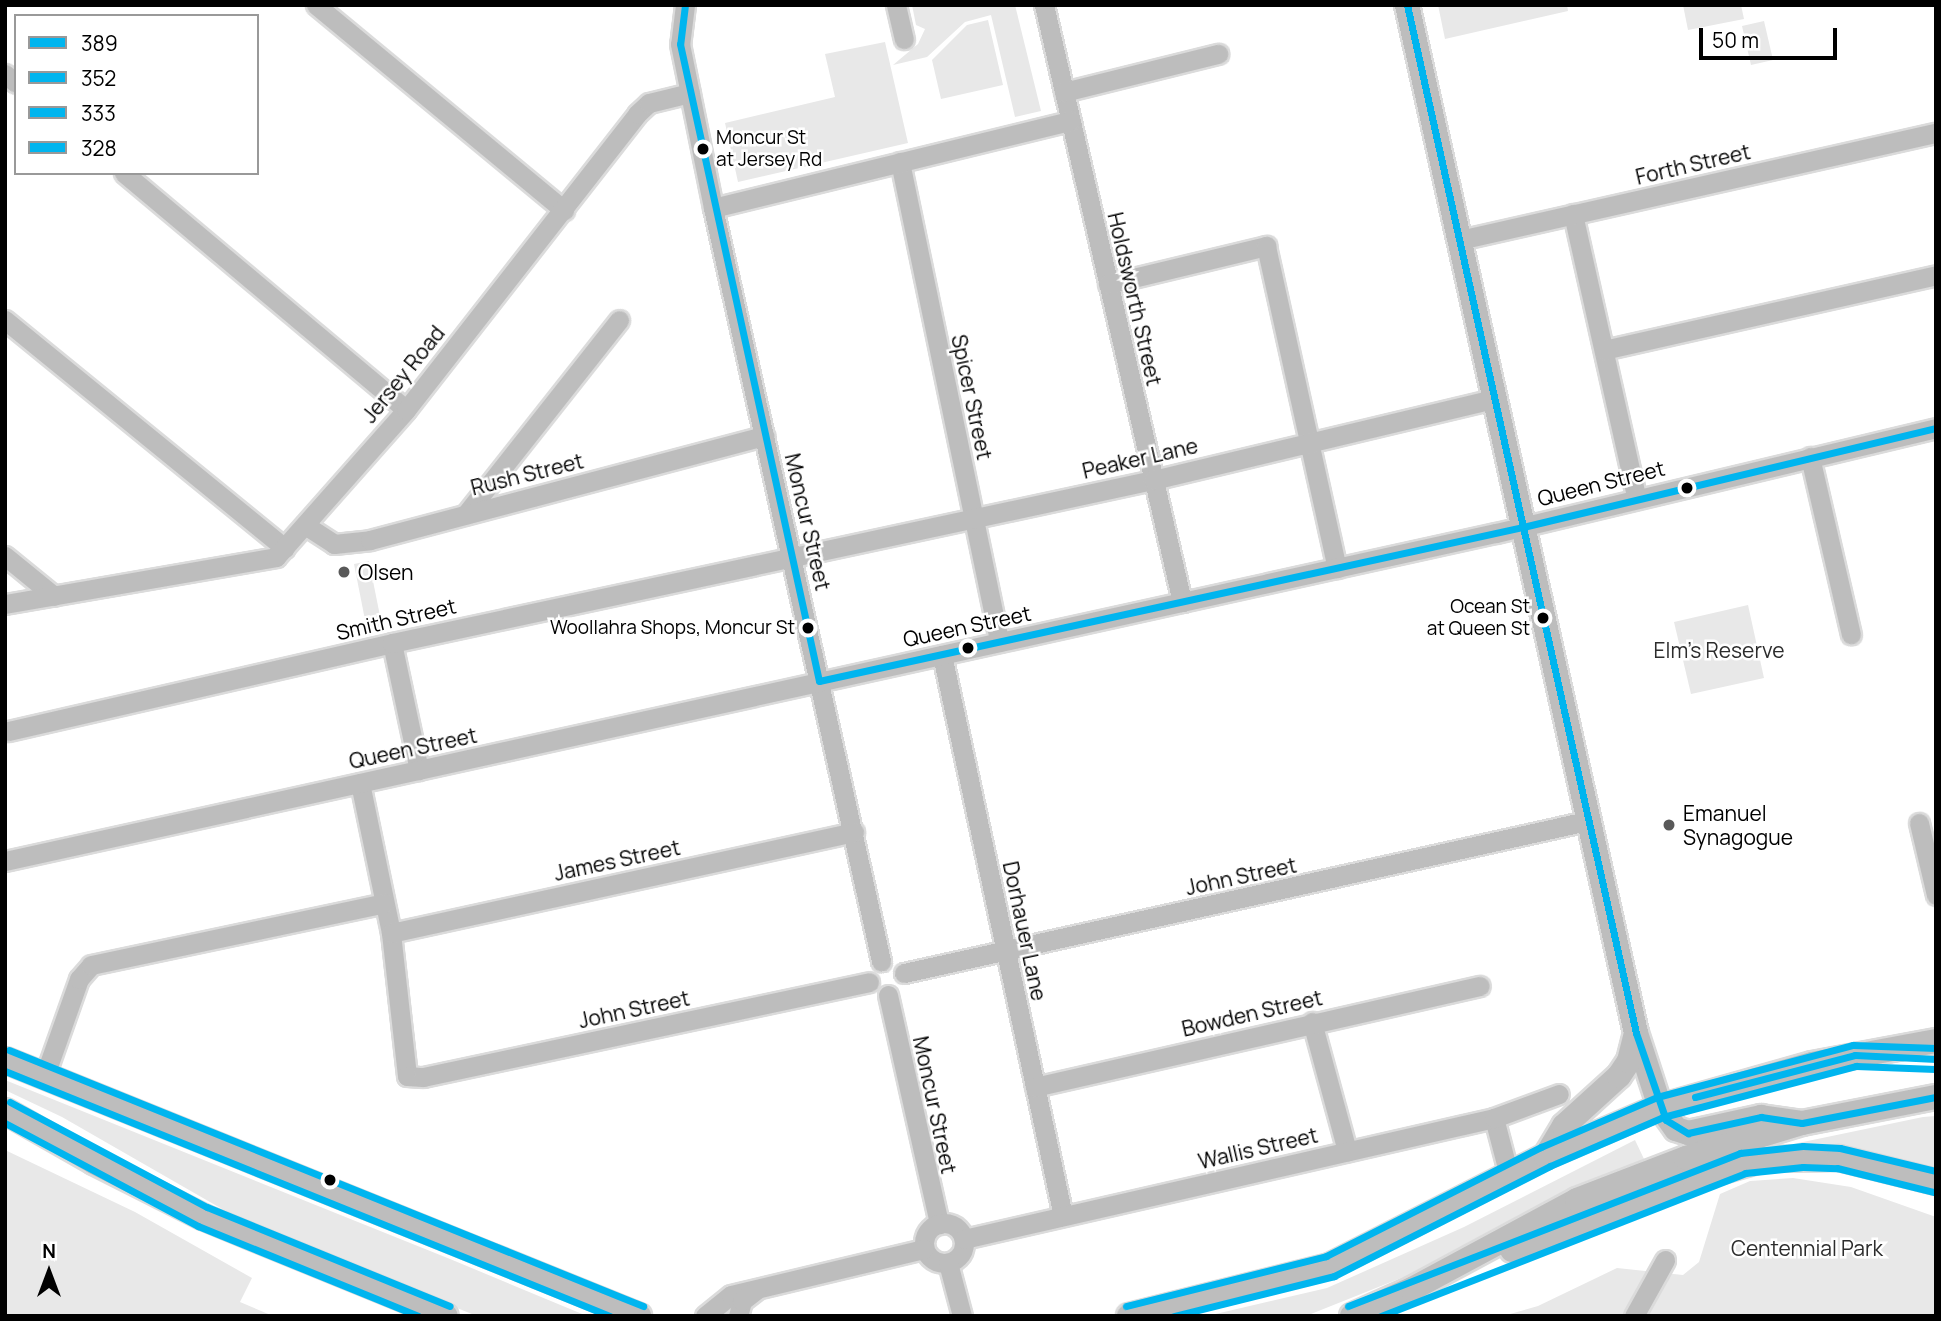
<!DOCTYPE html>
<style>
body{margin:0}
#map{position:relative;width:1941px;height:1321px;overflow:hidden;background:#fff;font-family:Manrope,sans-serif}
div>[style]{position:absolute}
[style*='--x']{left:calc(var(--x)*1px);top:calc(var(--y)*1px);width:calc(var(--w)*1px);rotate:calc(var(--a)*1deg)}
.green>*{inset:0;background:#e8e8e8}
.roads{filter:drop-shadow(2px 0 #dbdbdb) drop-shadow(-2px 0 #dbdbdb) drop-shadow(0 2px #dbdbdb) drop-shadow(0 -2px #dbdbdb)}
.minor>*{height:19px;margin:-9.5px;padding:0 9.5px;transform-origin:9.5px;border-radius:9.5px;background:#bdbdbd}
.minor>.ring{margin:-9.5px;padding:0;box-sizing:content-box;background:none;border:19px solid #bdbdbd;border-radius:50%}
.major>*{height:24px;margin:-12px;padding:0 12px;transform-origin:12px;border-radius:12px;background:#bdbdbd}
.bus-1>*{height:7px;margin:-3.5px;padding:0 3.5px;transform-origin:3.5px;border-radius:3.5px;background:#00b5ef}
.bus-2>*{height:7px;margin:-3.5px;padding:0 3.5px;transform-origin:3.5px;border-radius:3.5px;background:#00b5ef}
.bus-3>*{height:7px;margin:-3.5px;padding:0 3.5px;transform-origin:3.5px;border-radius:3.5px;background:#00b5ef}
.bus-4>*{height:7px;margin:-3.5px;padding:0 3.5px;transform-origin:3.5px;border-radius:3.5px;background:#00b5ef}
.dots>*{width:19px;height:19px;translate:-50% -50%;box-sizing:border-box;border:4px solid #fff;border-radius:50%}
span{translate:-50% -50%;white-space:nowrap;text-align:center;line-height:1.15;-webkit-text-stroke:5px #fff;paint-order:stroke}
.bus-label{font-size:19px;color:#000}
.left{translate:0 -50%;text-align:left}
.right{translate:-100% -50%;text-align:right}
.street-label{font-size:21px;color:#000}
.poi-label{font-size:21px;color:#000}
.park-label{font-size:21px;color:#2c2c2c}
.frame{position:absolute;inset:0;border:7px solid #000;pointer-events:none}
.legend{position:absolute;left:14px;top:14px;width:245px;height:161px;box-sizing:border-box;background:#fff;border:2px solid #999;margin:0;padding:9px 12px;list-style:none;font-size:21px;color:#000}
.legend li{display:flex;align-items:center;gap:14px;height:35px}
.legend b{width:35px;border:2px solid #999}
.north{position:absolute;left:14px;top:1237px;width:70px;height:70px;-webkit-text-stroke:5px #fff;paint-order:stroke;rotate:0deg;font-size:19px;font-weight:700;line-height:28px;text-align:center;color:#000}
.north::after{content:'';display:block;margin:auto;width:24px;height:32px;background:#000;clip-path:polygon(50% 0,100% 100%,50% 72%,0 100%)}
.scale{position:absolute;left:1699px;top:28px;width:138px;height:32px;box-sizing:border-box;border:4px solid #000;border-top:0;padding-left:9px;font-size:21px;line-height:24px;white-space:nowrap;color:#000;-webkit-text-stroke:5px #fff;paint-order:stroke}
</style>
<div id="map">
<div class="green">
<div style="clip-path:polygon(912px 5px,1015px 5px,1041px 111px,1015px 117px,991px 15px,965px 22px,927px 57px,893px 65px,918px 44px,925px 29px,916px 25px)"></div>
<div style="clip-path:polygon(1438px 5px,1567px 5px,1568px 11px,1445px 39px)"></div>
<div style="clip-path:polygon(1683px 5px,1741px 5px,1744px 19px,1688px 30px)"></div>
<div style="clip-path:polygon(988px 20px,1003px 85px,941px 99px,932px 60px,967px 25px)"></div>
<div style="clip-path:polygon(1764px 21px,1773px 60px,1751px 65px,1742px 26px)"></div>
<div style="clip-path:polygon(885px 42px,908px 143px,738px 182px,725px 123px,835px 97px,825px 54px)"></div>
<div style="clip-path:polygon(369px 561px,382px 626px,367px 630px,354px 564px)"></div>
<div style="clip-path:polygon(1748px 605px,1764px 678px,1691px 694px,1674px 622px)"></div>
<div style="clip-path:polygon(5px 1080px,450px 1259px,587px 1316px,477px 1316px,250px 1225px,62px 1117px,5px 1090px)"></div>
<div style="clip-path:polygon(1936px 1116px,1936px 1176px,1779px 1147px,1923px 1117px)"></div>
<div style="clip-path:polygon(1635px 1140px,1644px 1159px,1421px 1270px,1306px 1316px,1207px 1316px,1327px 1288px,1464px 1227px)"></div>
<div style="clip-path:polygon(5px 1150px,135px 1212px,252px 1278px,240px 1302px,273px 1316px,5px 1316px)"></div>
<div style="clip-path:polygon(1793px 1178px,1851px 1187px,1936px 1217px,1936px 1316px,1503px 1316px,1538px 1306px,1617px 1268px,1683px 1275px,1699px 1262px,1720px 1194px,1750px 1181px)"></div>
</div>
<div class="roads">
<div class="minor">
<div style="--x:316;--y:5;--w:322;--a:39.6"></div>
<div style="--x:685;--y:5;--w:39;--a:97"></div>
<div style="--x:680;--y:44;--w:167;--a:78.6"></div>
<div style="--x:713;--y:208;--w:772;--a:77.42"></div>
<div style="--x:896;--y:5;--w:35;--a:77"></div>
<div style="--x:1044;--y:5;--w:613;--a:76.98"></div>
<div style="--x:5;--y:74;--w:14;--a:39"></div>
<div style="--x:1064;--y:92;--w:159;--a:-13.9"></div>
<div style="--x:900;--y:162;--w:490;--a:78.3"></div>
<div style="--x:124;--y:173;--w:368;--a:40"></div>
<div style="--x:713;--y:208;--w:368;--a:-13.7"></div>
<div style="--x:1573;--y:214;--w:290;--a:77.4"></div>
<div style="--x:1460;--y:240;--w:488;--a:-12.7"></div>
<div style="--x:1108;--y:284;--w:163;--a:-13.5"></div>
<div style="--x:1266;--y:246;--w:330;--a:77.6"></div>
<div style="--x:5;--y:320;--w:361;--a:39.2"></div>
<div style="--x:1604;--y:350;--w:340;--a:-12.7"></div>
<div style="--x:1810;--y:457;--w:182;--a:77"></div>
<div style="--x:466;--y:514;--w:247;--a:-51.7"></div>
<div style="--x:305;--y:525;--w:35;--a:33"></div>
<div style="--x:334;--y:544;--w:36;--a:-6"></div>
<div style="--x:370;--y:540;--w:408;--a:-14.8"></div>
<div style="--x:5;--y:556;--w:63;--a:39.2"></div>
<div style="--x:5;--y:604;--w:275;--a:-9.8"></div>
<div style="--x:276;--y:557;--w:196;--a:-48.5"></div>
<div style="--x:406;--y:410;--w:375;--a:-52"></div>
<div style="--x:637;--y:114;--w:16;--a:-43"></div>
<div style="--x:649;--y:103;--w:42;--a:-13.7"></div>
<div style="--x:392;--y:643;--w:130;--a:78"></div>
<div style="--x:942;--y:655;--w:574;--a:77.83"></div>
<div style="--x:8;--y:731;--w:394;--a:-12.9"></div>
<div style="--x:392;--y:643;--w:778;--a:-12.09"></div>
<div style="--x:1153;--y:480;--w:350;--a:-13.4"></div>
<div style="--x:360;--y:783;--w:153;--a:78.3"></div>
<div style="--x:391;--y:933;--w:144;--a:83.6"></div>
<div style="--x:407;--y:1076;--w:16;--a:4"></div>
<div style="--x:423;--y:1077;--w:456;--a:-12"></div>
<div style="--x:1919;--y:823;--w:74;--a:76.7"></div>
<div style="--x:5;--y:861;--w:1527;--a:-12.41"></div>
<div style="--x:1496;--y:533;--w:452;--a:-13.4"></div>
<div style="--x:391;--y:933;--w:474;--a:-12.3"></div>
<div style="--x:904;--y:973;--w:700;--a:-12.55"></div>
<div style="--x:888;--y:995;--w:235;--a:77.4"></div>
<div style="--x:1312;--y:1022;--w:134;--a:74.8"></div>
<div style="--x:45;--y:1075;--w:102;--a:-70.5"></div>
<div style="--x:79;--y:979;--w:18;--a:-49"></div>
<div style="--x:91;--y:965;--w:299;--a:-11.9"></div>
<div style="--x:1035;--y:1087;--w:456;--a:-12.8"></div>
<div style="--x:1494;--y:1118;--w:59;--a:75.3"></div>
<div class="ring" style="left:924px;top:1223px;width:21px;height:21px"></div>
<div style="--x:964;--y:1239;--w:544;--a:-12.86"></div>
<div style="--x:1494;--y:1118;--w:69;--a:-20.3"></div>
<div style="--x:948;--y:1263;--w:55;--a:75.2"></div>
<div style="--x:705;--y:1316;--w:33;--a:-39"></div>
<div style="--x:731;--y:1295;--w:198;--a:-13.4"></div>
<div style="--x:738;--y:1316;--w:16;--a:-75"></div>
<div style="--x:742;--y:1301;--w:18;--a:-38"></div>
<div style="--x:1634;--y:1316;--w:64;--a:-61"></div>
</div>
<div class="major">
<div style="--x:1407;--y:5;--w:1053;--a:77.44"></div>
<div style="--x:1636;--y:1033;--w:78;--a:72"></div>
<div style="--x:1660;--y:1107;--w:27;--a:54"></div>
<div style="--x:1676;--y:1129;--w:13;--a:18"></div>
<div style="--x:1688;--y:1133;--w:75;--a:-12.4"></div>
<div style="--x:1761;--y:1117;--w:41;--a:8.3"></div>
<div style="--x:5;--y:1060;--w:684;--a:21.99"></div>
<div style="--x:5;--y:1111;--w:103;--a:29.8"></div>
<div style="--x:94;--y:1162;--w:122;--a:26.8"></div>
<div style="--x:203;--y:1217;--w:262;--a:22.2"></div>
<div style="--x:1546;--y:1156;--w:35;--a:-59"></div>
<div style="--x:1564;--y:1126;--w:74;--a:-42.3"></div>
<div style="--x:1619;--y:1076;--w:18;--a:-56"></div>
<div style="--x:1629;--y:1061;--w:29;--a:-76"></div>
<div style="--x:1512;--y:1250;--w:195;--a:-21.3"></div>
<div style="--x:1694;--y:1179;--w:73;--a:-15.9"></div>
<div style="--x:1764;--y:1159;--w:75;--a:-0.8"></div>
<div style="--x:1839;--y:1158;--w:100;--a:13.9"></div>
<div style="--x:1129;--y:1316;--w:207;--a:-14"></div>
<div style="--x:1330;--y:1266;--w:242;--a:-27"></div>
<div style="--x:1546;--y:1156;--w:124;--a:-23.3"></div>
<div style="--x:1660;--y:1107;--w:158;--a:-15.8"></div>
<div style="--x:1812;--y:1064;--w:126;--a:-10.5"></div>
<div style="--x:1352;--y:1316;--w:66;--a:-24.2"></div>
<div style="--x:1412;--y:1289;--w:187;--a:-28.3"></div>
<div style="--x:1577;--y:1200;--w:117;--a:-21.1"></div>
<div style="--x:1686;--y:1158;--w:121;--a:-16.8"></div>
<div style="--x:1802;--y:1123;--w:136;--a:-11"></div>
</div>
</div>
<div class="bus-1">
<div style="--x:685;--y:5;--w:39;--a:97"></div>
<div style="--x:680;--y:44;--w:652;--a:77.69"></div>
<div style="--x:1523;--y:527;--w:518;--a:77.41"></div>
<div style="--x:1636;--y:1033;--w:92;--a:71"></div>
<div style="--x:1666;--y:1120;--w:26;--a:31"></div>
<div style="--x:1688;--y:1133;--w:75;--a:-12.4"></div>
<div style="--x:1761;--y:1117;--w:41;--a:8.3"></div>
<div style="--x:1802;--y:1123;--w:136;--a:-11"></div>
<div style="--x:819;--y:681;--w:721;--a:-12.34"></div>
<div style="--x:1695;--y:1097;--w:165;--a:-14.7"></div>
<div style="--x:1855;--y:1055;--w:81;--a:2.8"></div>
</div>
<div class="bus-2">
<div style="--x:5;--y:1071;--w:653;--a:22.05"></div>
<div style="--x:5;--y:1123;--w:219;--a:28.1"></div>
<div style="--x:198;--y:1226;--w:238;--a:22.2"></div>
<div style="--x:1174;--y:1316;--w:165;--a:-14"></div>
<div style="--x:1334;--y:1276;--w:242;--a:-27"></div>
<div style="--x:1550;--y:1166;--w:123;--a:-23.4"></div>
<div style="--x:1663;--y:1117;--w:200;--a:-14.8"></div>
<div style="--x:1856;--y:1066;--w:79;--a:2.2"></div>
<div style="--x:1381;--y:1316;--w:391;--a:-21.4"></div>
<div style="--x:1745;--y:1173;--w:58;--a:-5.9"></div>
<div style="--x:1803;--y:1167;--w:34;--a:2"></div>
<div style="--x:1837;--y:1168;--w:99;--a:14"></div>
</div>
<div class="bus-3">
<div style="--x:9;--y:1050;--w:684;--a:21.99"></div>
<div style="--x:10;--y:1102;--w:223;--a:28.1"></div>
<div style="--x:207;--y:1207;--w:262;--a:22.2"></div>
<div style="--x:1126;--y:1306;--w:206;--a:-14"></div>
<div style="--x:1326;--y:1256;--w:241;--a:-26.9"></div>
<div style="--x:1541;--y:1147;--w:126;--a:-23.3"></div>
<div style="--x:1657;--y:1097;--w:203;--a:-14.9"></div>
<div style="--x:1853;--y:1045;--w:83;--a:2.1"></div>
<div style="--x:1348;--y:1306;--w:421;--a:-21.3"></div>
<div style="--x:1740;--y:1153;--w:63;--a:-6.3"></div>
<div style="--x:1803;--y:1146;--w:37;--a:3"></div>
<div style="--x:1840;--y:1148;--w:99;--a:13.5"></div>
</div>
<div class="bus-4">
<div style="--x:1407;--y:5;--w:535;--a:77.47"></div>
<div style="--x:1523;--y:527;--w:425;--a:-13.5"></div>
</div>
<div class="dots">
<div style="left:703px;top:149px;background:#000"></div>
<div style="left:1687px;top:488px;background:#000"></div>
<div style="left:344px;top:572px;background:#595959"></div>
<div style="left:1543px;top:618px;background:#000"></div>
<div style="left:808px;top:628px;background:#000"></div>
<div style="left:968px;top:648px;background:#000"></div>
<div style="left:1669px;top:825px;background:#595959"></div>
<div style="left:330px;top:1180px;background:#000"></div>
</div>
<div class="bus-label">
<span class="left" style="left:716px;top:149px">Moncur St<br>at Jersey Rd</span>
<span class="right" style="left:1530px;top:618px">Ocean St<br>at Queen St</span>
<span class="right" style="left:795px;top:628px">Woollahra Shops, Moncur St</span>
</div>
<div class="street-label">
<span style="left:1693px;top:164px;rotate:-13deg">Forth Street</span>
<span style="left:1135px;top:299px;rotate:77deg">Holdsworth Street</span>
<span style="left:403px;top:374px;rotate:-51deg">Jersey Road</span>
<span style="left:972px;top:397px;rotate:78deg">Spicer Street</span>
<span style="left:1140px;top:458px;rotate:-13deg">Peaker Lane</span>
<span style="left:527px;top:474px;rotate:-14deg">Rush Street</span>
<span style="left:1601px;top:483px;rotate:-14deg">Queen Street</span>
<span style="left:808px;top:522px;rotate:77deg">Moncur Street</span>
<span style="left:396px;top:619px;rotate:-13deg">Smith Street</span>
<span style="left:967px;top:626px;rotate:-12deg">Queen Street</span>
<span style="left:413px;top:748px;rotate:-12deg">Queen Street</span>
<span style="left:617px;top:860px;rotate:-12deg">James Street</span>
<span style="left:1241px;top:876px;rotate:-12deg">John Street</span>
<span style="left:1025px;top:931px;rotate:78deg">Dorhauer Lane</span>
<span style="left:634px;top:1009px;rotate:-12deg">John Street</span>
<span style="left:1252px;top:1013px;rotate:-13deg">Bowden Street</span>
<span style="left:935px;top:1105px;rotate:78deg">Moncur Street</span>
<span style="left:1258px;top:1148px;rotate:-13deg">Wallis Street</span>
</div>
<div class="poi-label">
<span class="left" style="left:358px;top:572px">Olsen</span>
<span class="left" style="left:1683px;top:825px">Emanuel<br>Synagogue</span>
</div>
<div class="park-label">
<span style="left:1719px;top:650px">Elm's Reserve</span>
<span style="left:1807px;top:1248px">Centennial Park</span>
</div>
<div class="frame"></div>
<ul class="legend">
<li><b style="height:9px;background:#00b5ef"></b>389</li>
<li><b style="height:9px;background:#00b5ef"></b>352</li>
<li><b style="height:9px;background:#00b5ef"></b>333</li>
<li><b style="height:9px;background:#00b5ef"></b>328</li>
</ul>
<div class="north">N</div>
<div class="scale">50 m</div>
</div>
